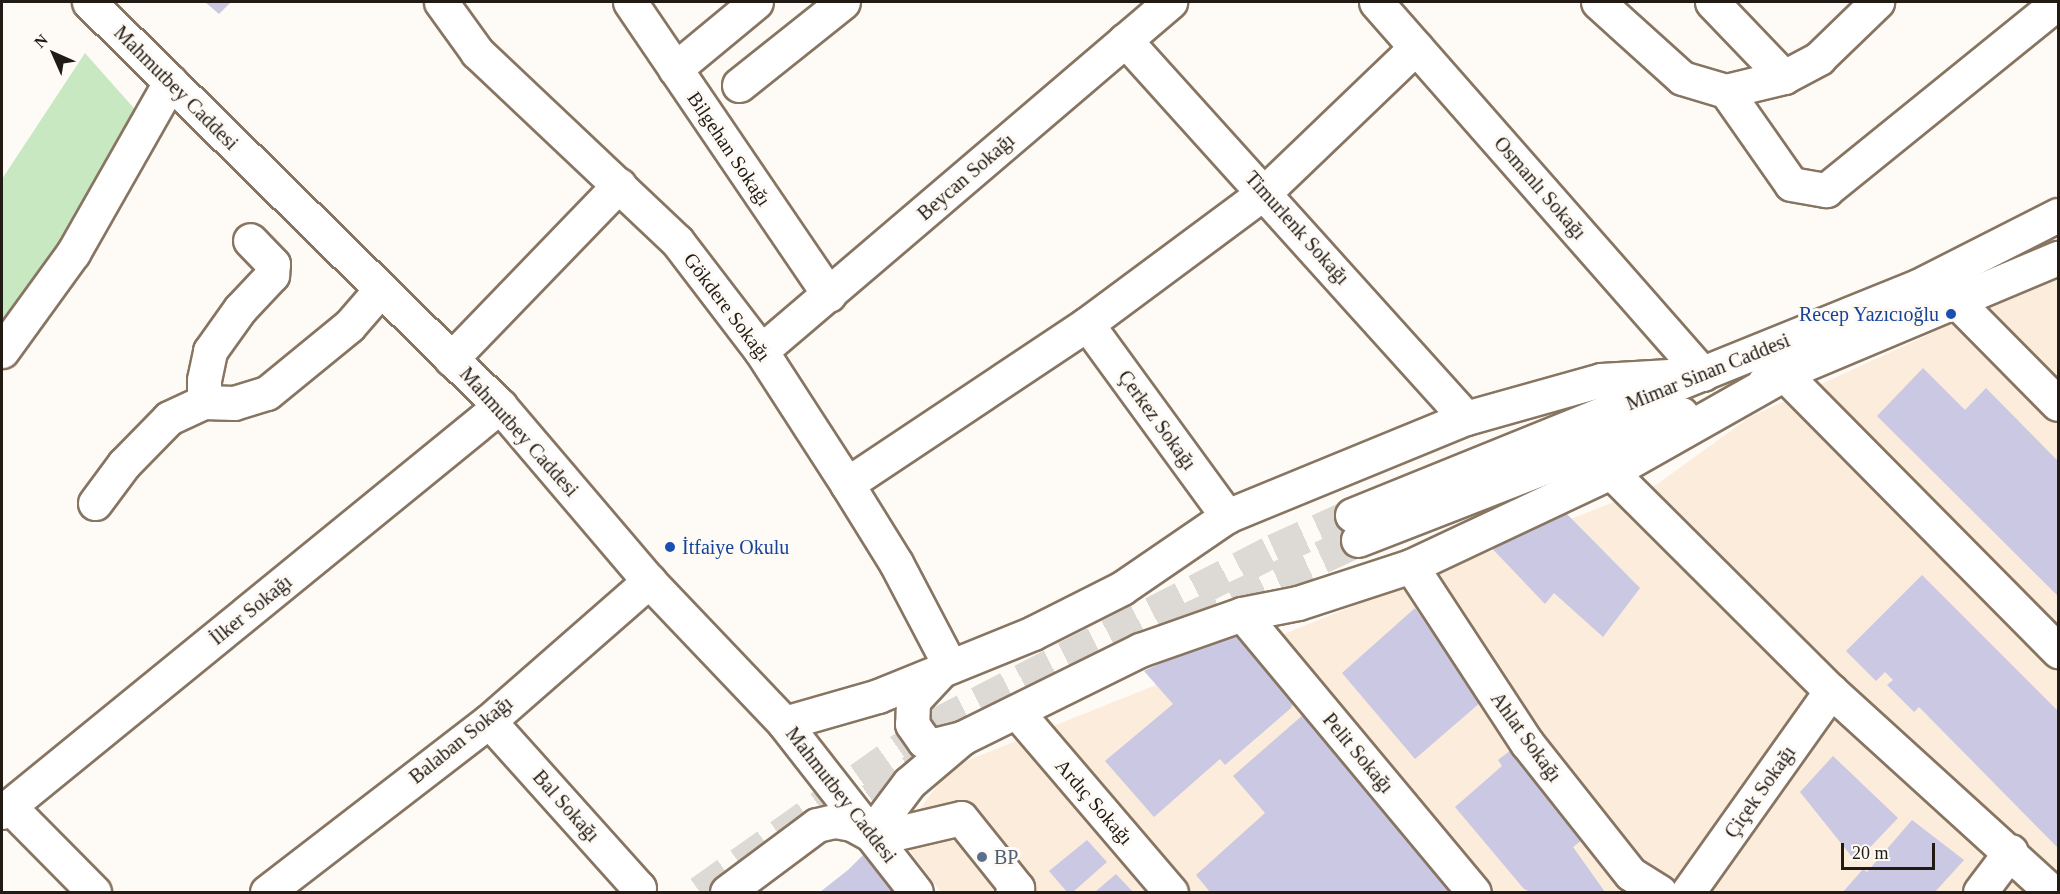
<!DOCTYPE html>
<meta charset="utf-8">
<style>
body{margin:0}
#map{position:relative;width:2060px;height:894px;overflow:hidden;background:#fefaf6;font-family:Georgia,serif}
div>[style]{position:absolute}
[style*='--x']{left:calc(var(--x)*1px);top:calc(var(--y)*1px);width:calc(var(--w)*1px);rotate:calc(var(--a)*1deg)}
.built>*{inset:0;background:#fcecdc}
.green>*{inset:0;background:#c7e8c1}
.building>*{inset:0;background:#cac8e2}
.major-tunnel>*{height:33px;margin-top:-16.5px;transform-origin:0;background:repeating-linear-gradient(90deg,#ddd9d4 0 33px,transparent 0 49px)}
.roads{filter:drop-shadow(2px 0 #877562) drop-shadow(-2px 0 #877562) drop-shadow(0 2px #877562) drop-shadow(0 -2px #877562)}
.minor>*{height:33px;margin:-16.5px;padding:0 16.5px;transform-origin:16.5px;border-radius:16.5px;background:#fff}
.major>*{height:33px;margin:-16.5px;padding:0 16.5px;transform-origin:16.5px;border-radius:16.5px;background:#fff}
.dots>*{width:16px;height:16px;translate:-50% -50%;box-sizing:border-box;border:3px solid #fefaf6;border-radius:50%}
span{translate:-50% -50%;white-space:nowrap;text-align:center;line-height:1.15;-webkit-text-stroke:6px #fefaf6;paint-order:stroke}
.street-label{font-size:20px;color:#221b13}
.transit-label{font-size:20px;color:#164399}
.right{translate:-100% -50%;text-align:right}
.left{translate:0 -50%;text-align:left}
.service-label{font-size:20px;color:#4e5e75}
.frame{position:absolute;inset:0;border:3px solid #221b13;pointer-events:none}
.north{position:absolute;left:24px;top:24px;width:60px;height:60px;-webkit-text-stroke:4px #fefaf6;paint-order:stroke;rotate:315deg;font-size:16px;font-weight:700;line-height:24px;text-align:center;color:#221b13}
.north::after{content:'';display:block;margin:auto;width:21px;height:27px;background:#221b13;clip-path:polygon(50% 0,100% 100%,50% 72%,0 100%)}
.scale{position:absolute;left:1841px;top:843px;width:94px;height:27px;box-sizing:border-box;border:3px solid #221b13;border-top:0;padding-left:8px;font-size:18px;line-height:21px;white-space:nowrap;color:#221b13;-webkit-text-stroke:4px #fefaf6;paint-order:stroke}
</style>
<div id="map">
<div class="built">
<div style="clip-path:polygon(2058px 275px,2058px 892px,941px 892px,899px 837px,951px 767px,1656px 485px,1750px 417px)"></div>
</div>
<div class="green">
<div style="clip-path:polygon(85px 53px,139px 114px,2px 332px,2px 179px)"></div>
</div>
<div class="building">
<div style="clip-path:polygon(205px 2px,231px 2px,219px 14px)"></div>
<div style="clip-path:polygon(1923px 368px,1965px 410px,1986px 388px,2058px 461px,2058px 596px,1877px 416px)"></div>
<div style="clip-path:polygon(1558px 505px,1640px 588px,1603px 637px,1554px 593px,1545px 604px,1483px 539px)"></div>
<div style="clip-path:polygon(1922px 575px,2058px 711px,2058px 848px,1919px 707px,1914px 712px,1887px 685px,1893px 680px,1885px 672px,1876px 681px,1846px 651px)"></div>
<div style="clip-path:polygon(1415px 608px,1481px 702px,1415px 759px,1342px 673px)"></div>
<div style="clip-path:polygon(1225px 633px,1239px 636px,1292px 696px,1289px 699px,1293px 703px,1291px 708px,1225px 765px,1220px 759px,1154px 817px,1105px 761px,1173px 704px,1144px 671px)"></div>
<div style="clip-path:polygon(1304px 714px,1373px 794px,1456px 892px,1210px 892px,1196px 875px,1265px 813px,1233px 776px)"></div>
<div style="clip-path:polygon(1515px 747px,1582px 840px,1573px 847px,1605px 892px,1531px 892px,1524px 889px,1455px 807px,1502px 766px,1498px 760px)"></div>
<div style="clip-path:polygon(1833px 756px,1898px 818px,1856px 862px,1800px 792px)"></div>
<div style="clip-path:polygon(1912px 820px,1964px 860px,1935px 892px,1843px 892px,1863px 869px,1867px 872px)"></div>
<div style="clip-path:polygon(1087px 840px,1107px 862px,1073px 892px,1067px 892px,1049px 871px)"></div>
<div style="clip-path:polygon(863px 855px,893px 892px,820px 892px,848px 870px)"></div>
<div style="clip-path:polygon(1116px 874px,1133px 892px,1095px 892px)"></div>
</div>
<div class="major-tunnel">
<div style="--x:1188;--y:619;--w:187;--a:-24.9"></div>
<div style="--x:831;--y:827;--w:107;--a:-34.7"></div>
<div style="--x:700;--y:892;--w:288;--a:-35.4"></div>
<div style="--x:935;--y:725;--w:382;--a:-27.3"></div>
<div style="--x:1274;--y:550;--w:85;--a:-24.2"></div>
</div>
<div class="roads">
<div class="minor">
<div style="--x:441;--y:2;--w:62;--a:54.2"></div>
<div style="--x:477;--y:52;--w:275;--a:43.4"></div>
<div style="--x:677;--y:241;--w:138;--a:52.6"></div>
<div style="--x:761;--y:351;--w:158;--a:57.1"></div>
<div style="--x:847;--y:484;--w:93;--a:58.2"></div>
<div style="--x:896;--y:563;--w:114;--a:62.3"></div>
<div style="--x:630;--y:2;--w:354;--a:55.8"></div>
<div style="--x:1376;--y:2;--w:495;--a:48.7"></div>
<div style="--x:1598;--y:2;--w:113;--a:42.1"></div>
<div style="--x:1682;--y:78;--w:46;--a:16.5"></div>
<div style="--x:1726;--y:91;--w:60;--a:-13.6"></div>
<div style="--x:1784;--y:77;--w:40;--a:-28"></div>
<div style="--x:1819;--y:58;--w:81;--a:-44"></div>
<div style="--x:1712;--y:2;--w:104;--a:46.2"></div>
<div style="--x:1125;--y:40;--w:509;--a:47.95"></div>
<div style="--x:675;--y:69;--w:105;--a:-39.6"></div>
<div style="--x:739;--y:85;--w:133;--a:-38.6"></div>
<div style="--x:1726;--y:91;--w:113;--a:55"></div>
<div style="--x:1791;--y:184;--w:36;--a:10"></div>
<div style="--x:1826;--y:190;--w:299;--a:-39"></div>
<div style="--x:1955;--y:300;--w:146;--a:45.3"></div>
<div style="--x:1087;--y:324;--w:238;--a:53.9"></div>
<div style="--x:2;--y:351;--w:121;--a:-54.1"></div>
<div style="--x:73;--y:253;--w:197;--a:-60.4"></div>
<div style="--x:761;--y:351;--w:538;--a:-40.47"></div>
<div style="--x:451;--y:359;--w:242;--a:-46"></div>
<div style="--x:1784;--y:374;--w:390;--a:45.3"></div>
<div style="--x:204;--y:402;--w:22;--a:-90"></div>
<div style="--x:204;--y:380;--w:30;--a:-78"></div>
<div style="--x:210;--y:351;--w:52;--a:-54.5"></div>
<div style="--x:240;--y:309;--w:47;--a:-46.7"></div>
<div style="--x:272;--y:275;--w:11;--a:-85"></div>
<div style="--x:273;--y:264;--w:33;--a:-134"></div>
<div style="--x:1611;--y:472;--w:310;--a:44.9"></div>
<div style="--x:1831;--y:691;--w:299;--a:42.3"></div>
<div style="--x:847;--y:484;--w:288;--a:-33.7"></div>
<div style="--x:1087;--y:324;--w:222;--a:-36.6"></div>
<div style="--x:1265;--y:192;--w:209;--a:-43.8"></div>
<div style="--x:95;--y:503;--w:49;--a:-53.4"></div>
<div style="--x:124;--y:464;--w:64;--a:-45.6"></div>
<div style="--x:169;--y:418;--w:38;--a:-25"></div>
<div style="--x:204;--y:402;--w:30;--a:2"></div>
<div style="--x:234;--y:403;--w:34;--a:-17"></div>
<div style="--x:267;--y:393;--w:106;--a:-39.3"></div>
<div style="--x:349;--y:326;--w:49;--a:-49.1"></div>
<div style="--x:1411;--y:566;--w:212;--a:56.8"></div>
<div style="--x:1527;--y:743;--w:167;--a:51.6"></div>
<div style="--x:1631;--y:874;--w:34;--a:32"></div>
<div style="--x:1242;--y:614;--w:362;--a:50.2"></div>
<div style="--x:1017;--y:712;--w:237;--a:49.5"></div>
<div style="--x:489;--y:721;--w:224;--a:48.1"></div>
<div style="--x:639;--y:888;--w:5;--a:127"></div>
<div style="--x:11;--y:808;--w:118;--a:45.3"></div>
<div style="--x:2;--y:812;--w:643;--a:-39.19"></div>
<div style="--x:876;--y:838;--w:87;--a:-13.2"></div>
<div style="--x:961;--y:818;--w:90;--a:51.3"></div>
<div style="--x:1017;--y:888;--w:6;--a:141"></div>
<div style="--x:267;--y:892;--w:280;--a:-37.6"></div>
<div style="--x:489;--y:721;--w:213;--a:-41.2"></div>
<div style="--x:1688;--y:892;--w:247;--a:-54.6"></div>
<div style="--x:1980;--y:892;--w:51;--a:-52.9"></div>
</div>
<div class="major">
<div style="--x:89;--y:2;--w:576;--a:44.51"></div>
<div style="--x:500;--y:406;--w:230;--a:49.6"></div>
<div style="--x:649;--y:581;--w:196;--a:46.4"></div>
<div style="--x:784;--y:723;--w:214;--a:52"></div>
<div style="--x:1765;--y:381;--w:318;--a:-22.8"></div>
<div style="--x:1352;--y:515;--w:611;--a:-22.03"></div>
<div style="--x:1918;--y:286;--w:157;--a:-26.9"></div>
<div style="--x:1358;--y:540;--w:347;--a:-21.3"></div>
<div style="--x:939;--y:673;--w:38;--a:133"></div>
<div style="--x:913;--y:701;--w:23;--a:92"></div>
<div style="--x:912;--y:724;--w:21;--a:55"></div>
<div style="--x:924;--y:741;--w:11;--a:22"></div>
<div style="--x:934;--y:745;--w:29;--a:-14"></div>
<div style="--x:784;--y:723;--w:98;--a:-16"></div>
<div style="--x:878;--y:696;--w:167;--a:-22.1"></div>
<div style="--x:1033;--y:633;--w:100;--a:-26.8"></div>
<div style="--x:1122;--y:588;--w:127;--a:-34.4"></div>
<div style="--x:1227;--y:516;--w:258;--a:-22.3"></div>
<div style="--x:1466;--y:418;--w:140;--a:-15.7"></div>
<div style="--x:1601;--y:380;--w:102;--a:-3.4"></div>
<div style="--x:876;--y:838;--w:20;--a:-72"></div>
<div style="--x:882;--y:819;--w:45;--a:-53.1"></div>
<div style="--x:909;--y:783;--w:70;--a:-40.3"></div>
<div style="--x:962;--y:738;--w:199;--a:-26.3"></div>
<div style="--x:1140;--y:650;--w:108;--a:-19.4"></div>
<div style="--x:1242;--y:614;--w:57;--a:-11.1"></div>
<div style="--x:1298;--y:603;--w:119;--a:-18.1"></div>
<div style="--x:1411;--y:566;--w:221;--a:-25.2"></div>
<div style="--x:1611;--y:472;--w:199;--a:-29.5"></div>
<div style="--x:727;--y:892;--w:112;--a:-36.7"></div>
<div style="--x:817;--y:825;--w:18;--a:-13"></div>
<div style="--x:835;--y:821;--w:17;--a:10"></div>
<div style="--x:852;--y:824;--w:26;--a:29"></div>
</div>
</div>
<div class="dots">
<div style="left:1951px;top:314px;background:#1a4fb4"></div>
<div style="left:670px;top:547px;background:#1a4fb4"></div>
<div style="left:982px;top:857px;background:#5c6f8a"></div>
</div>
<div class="street-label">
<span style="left:176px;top:88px;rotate:45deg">Mahmutbey Caddesi</span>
<span style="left:729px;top:149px;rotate:56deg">Bilgehan Sokağı</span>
<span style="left:966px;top:177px;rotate:-41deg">Beycan Sokağı</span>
<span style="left:1540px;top:188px;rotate:49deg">Osmanlı Sokağı</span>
<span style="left:1297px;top:228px;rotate:48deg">Timurlenk Sokağı</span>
<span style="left:727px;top:307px;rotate:53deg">Gökdere Sokağı</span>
<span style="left:1708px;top:372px;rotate:-22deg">Mimar Sinan Caddesi</span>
<span style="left:1157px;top:420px;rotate:54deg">Çerkez Sokağı</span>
<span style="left:519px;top:432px;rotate:48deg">Mahmutbey Caddesi</span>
<span style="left:251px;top:610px;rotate:-39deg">İlker Sokağı</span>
<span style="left:1526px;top:737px;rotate:54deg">Ahlat Sokağı</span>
<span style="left:461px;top:740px;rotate:-39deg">Balaban Sokağı</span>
<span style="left:1358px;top:753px;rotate:50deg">Pelit Sokağı</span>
<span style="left:1760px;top:792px;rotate:-55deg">Çiçek Sokağı</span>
<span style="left:841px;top:795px;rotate:52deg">Mahmutbey Caddesi</span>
<span style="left:1094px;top:802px;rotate:49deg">Ardıç Sokağı</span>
<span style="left:566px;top:806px;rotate:48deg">Bal Sokağı</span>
</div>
<div class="transit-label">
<span class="right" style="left:1939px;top:314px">Recep Yazıcıoğlu</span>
<span class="left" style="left:682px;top:547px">İtfaiye Okulu</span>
</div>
<div class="service-label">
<span class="left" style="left:994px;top:857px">BP</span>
</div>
<div class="frame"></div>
<div class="north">N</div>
<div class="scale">20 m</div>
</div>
